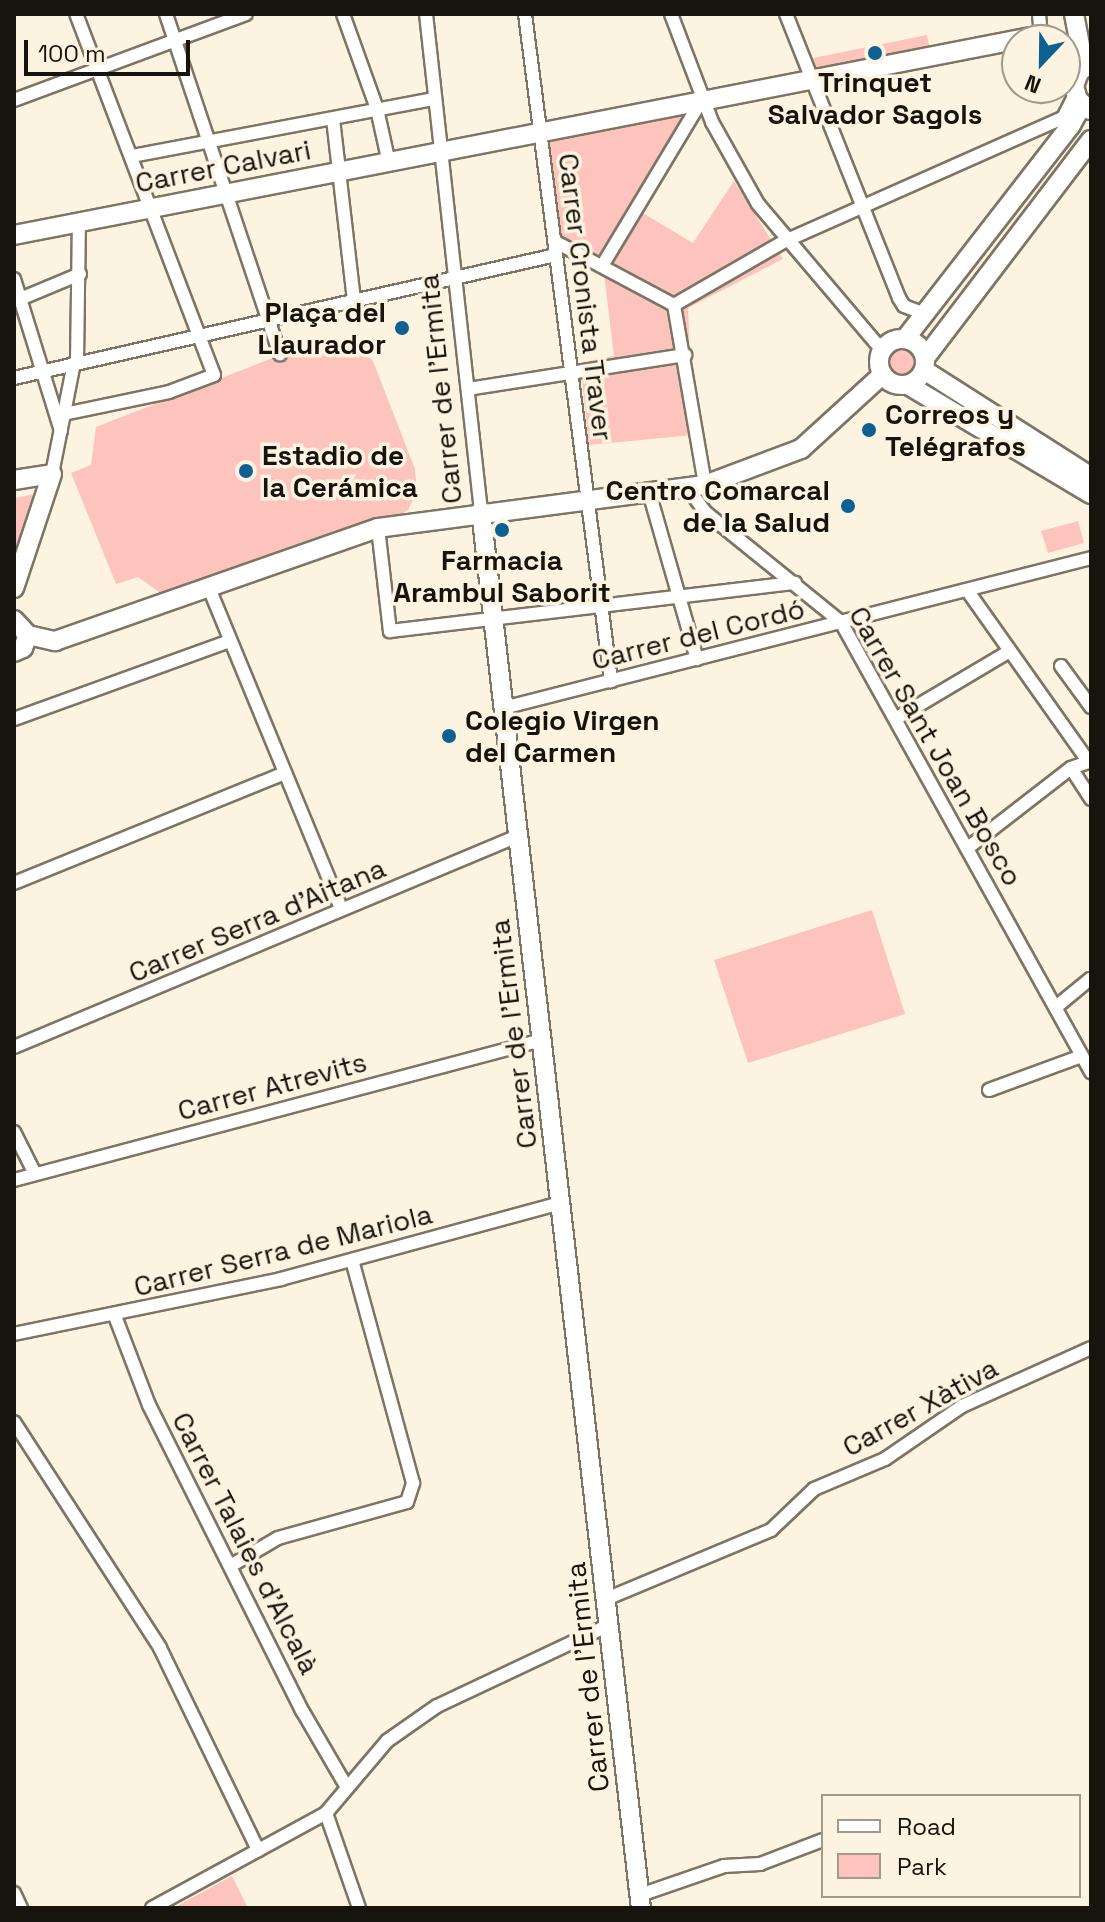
<!DOCTYPE html>
<meta charset="utf-8">
<style>
body{margin:0}
#map{position:relative;width:1105px;height:1922px;overflow:hidden;background:#fcf3e0;font-family:"Space Grotesk",sans-serif}
div>[style]{position:absolute}
[style*='--x']{left:calc(var(--x)*1px);top:calc(var(--y)*1px);width:calc(var(--w)*1px);rotate:calc(var(--a)*1deg)}
.green>*{inset:0;background:#fdc4be}
.round{border-radius:50%}
.roads{filter:drop-shadow(2px 0 #7d7564) drop-shadow(-2px 0 #7d7564) drop-shadow(0 2px #7d7564) drop-shadow(0 -2px #7d7564)}
.street>*{height:12px;margin:-6px;padding:0 6px;transform-origin:6px;border-radius:6px;background:#fff}
.secondary>*{height:18px;margin:-9px;padding:0 9px;transform-origin:9px;border-radius:9px;background:#fff}
.secondary>.ring{margin:-9px;padding:0;box-sizing:content-box;background:none;border:18px solid #fff;border-radius:50%}
.dots>*{width:22px;height:22px;translate:-50% -50%;box-sizing:border-box;border:4px solid #fcf3e0;border-radius:50%}
span{translate:-50% -50%;white-space:nowrap;text-align:center;line-height:1.15;-webkit-text-stroke:7px #fcf3e0;paint-order:stroke}
.poi-label{font-size:28px;color:#17140d;font-weight:700}
.right{translate:-100% -50%;text-align:right}
.left{translate:0 -50%;text-align:left}
.street-label{font-size:28px;color:#17140d}
.frame{position:absolute;inset:0;border:16px solid #17140d;pointer-events:none}
.legend{position:absolute;left:821px;top:1794px;width:260px;height:104px;box-sizing:border-box;background:#fcf3e0;border:2px solid #a09a8c;margin:0;padding:10px 14px;list-style:none;font-size:24px;color:#17140d}
.legend li{display:flex;align-items:center;gap:16px;height:40px}
.legend b{width:40px;border:2px solid #a09a8c}
.north{position:absolute;left:1001px;top:24px;width:80px;height:80px;box-sizing:border-box;background:#fcf3e0;border:2px solid #a09a8c;border-radius:50%;rotate:202deg;font-size:22px;font-weight:700;line-height:32px;text-align:center;color:#17140d}
.north::after{content:'';display:block;margin:auto;width:28px;height:36px;background:#0e6092;clip-path:polygon(50% 0,100% 100%,50% 72%,0 100%)}
.scale{position:absolute;left:24px;top:40px;width:166px;height:36px;box-sizing:border-box;border:4px solid #17140d;border-top:0;padding-left:10px;font-size:24px;line-height:28px;white-space:nowrap;color:#17140d;-webkit-text-stroke:6px #fcf3e0;paint-order:stroke}
</style>
<div id="map">
<div class="green">
<div style="clip-path:polygon(927px 35px,930px 50px,819px 73px,813px 58px)"></div>
<div style="clip-path:polygon(698px 107px,636px 209px,693px 243px,734px 181px,783px 259px,688px 308px,693px 435px,589px 445px,580px 363px,614px 356px,604px 274px,554px 241px,547px 137px)"></div>
<div style="clip-path:polygon(335px 340px,354px 344px,373px 361px,415px 469px,417px 492px,408px 510px,391px 521px,169px 599px,138px 577px,116px 584px,71px 473px,91px 465px,96px 427px,288px 352px)"></div>
<div class="round" style="left:886px;top:346px;width:32px;height:32px"></div>
<div style="clip-path:polygon(36px 494px,14px 559px,14px 498px)"></div>
<div style="clip-path:polygon(1078px 521px,1084px 543px,1048px 553px,1041px 531px)"></div>
<div style="clip-path:polygon(872px 910px,905px 1014px,748px 1063px,714px 960px)"></div>
<div style="clip-path:polygon(232px 1876px,248px 1908px,173px 1908px)"></div>
</div>
<div class="roads">
<div class="street">
<div style="--x:166;--y:14;--w:359;--a:71.5"></div>
<div style="--x:343;--y:14;--w:101;--a:70.3"></div>
<div style="--x:377;--y:109;--w:55;--a:77.5"></div>
<div style="--x:426;--y:14;--w:500;--a:83.69"></div>
<div style="--x:525;--y:14;--w:673;--a:82.65"></div>
<div style="--x:671;--y:14;--w:116;--a:69.2"></div>
<div style="--x:712;--y:122;--w:94;--a:60.7"></div>
<div style="--x:758;--y:204;--w:192;--a:49.7"></div>
<div style="--x:786;--y:14;--w:306;--a:68.3"></div>
<div style="--x:899;--y:298;--w:9;--a:58"></div>
<div style="--x:904;--y:306;--w:25;--a:21"></div>
<div style="--x:1039;--y:14;--w:21;--a:85"></div>
<div style="--x:14;--y:100;--w:247;--a:-20.3"></div>
<div style="--x:333;--y:119;--w:182;--a:83.4"></div>
<div style="--x:132;--y:156;--w:308;--a:-10.7"></div>
<div style="--x:554;--y:241;--w:136;--a:28.1"></div>
<div style="--x:674;--y:305;--w:183;--a:80.2"></div>
<div style="--x:602;--y:266;--w:192;--a:-59"></div>
<div style="--x:14;--y:279;--w:159;--a:72.8"></div>
<div style="--x:20;--y:299;--w:65;--a:-22.6"></div>
<div style="--x:674;--y:305;--w:128;--a:-30"></div>
<div style="--x:785;--y:241;--w:304;--a:-23.9"></div>
<div style="--x:1063;--y:118;--w:27;--a:-63"></div>
<div style="--x:77;--y:362;--w:140;--a:-89.2"></div>
<div style="--x:14;--y:378;--w:556;--a:-12.79"></div>
<div style="--x:468;--y:389;--w:220;--a:-8.9"></div>
<div style="--x:64;--y:414;--w:107;--a:-11.8"></div>
<div style="--x:169;--y:392;--w:48;--a:-20.7"></div>
<div style="--x:214;--y:375;--w:386;--a:-110.9"></div>
<div style="--x:52;--y:474;--w:113;--a:-78.8"></div>
<div style="--x:687;--y:487;--w:31;--a:54"></div>
<div style="--x:705;--y:512;--w:175;--a:39"></div>
<div style="--x:841;--y:622;--w:515;--a:60.95"></div>
<div style="--x:649;--y:492;--w:174;--a:74"></div>
<div style="--x:378;--y:528;--w:104;--a:83.4"></div>
<div style="--x:390;--y:631;--w:408;--a:-6.8"></div>
<div style="--x:209;--y:588;--w:347;--a:67.6"></div>
<div style="--x:967;--y:590;--w:211;--a:54.7"></div>
<div style="--x:1061;--y:666;--w:51;--a:53.8"></div>
<div style="--x:503;--y:708;--w:607;--a:-14.31"></div>
<div style="--x:897;--y:718;--w:131;--a:-30.7"></div>
<div style="--x:14;--y:719;--w:229;--a:-19.9"></div>
<div style="--x:1071;--y:768;--w:37;--a:57"></div>
<div style="--x:969;--y:847;--w:129;--a:-37.8"></div>
<div style="--x:1071;--y:768;--w:21;--a:-19"></div>
<div style="--x:14;--y:883;--w:292;--a:-22.1"></div>
<div style="--x:1056;--y:1007;--w:44;--a:-39.5"></div>
<div style="--x:14;--y:1047;--w:546;--a:-22.72"></div>
<div style="--x:989;--y:1090;--w:99;--a:-20.1"></div>
<div style="--x:14;--y:1132;--w:47;--a:63.4"></div>
<div style="--x:14;--y:1180;--w:546;--a:-14.85"></div>
<div style="--x:115;--y:1316;--w:95;--a:69.1"></div>
<div style="--x:149;--y:1405;--w:343;--a:63.4"></div>
<div style="--x:303;--y:1712;--w:86;--a:59.8"></div>
<div style="--x:14;--y:1334;--w:273;--a:-11.6"></div>
<div style="--x:281;--y:1279;--w:290;--a:-15.2"></div>
<div style="--x:14;--y:1422;--w:269;--a:57.1"></div>
<div style="--x:160;--y:1648;--w:225;--a:64.1"></div>
<div style="--x:232;--y:1565;--w:53;--a:-30.4"></div>
<div style="--x:278;--y:1538;--w:134;--a:-15.6"></div>
<div style="--x:407;--y:1502;--w:20;--a:-72"></div>
<div style="--x:413;--y:1483;--w:231;--a:-105.3"></div>
<div style="--x:606;--y:1599;--w:179;--a:-22.7"></div>
<div style="--x:771;--y:1530;--w:59;--a:-43.6"></div>
<div style="--x:814;--y:1489;--w:77;--a:-22.9"></div>
<div style="--x:885;--y:1459;--w:93;--a:-34.5"></div>
<div style="--x:962;--y:1406;--w:141;--a:-24.2"></div>
<div style="--x:326;--y:1813;--w:101;--a:70.8"></div>
<div style="--x:14;--y:1893;--w:17;--a:65"></div>
<div style="--x:640;--y:1895;--w:89;--a:-19"></div>
<div style="--x:724;--y:1866;--w:36;--a:-3"></div>
<div style="--x:760;--y:1864;--w:67;--a:-20.9"></div>
<div style="--x:152;--y:1908;--w:198;--a:-28.6"></div>
<div style="--x:326;--y:1813;--w:94;--a:-49.7"></div>
<div style="--x:387;--y:1741;--w:61;--a:-35"></div>
<div style="--x:437;--y:1706;--w:190;--a:-25.2"></div>
</div>
<div class="secondary">
<div style="--x:1074;--y:14;--w:53;--a:79.1"></div>
<div style="--x:1065;--y:59;--w:21;--a:62"></div>
<div style="--x:1090;--y:110;--w:16;--a:-140"></div>
<div style="--x:1078;--y:100;--w:15;--a:-106"></div>
<div style="--x:1074;--y:86;--w:15;--a:-70"></div>
<div style="--x:1079;--y:72;--w:15;--a:-37"></div>
<div style="--x:14;--y:235;--w:1036;--a:-11.02"></div>
<div style="--x:1031;--y:37;--w:16;--a:11"></div>
<div class="ring" style="left:879px;top:339px;width:28px;height:28px"></div>
<div style="--x:905;--y:339;--w:271;--a:-52.2"></div>
<div style="--x:1071;--y:125;--w:23;--a:-61"></div>
<div style="--x:925;--y:358;--w:274;--a:-52.7"></div>
<div style="--x:924;--y:370;--w:198;--a:32.6"></div>
<div style="--x:908;--y:385;--w:213;--a:30.8"></div>
<div style="--x:14;--y:480;--w:38;--a:-9"></div>
<div style="--x:52;--y:474;--w:120;--a:108.4"></div>
<div style="--x:481;--y:511;--w:1406;--a:83.47"></div>
<div style="--x:14;--y:620;--w:21;--a:47"></div>
<div style="--x:28;--y:635;--w:14;--a:111"></div>
<div style="--x:23;--y:648;--w:10;--a:156"></div>
<div style="--x:28;--y:635;--w:28;--a:13"></div>
<div style="--x:55;--y:641;--w:342;--a:-19.3"></div>
<div style="--x:378;--y:528;--w:330;--a:-7.5"></div>
<div style="--x:705;--y:485;--w:103;--a:-20.6"></div>
<div style="--x:801;--y:449;--w:110;--a:-42.4"></div>
</div>
</div>
<div class="dots">
<div style="left:875px;top:53px;background:#0e6092"></div>
<div style="left:402px;top:328px;background:#0e6092"></div>
<div style="left:869px;top:430px;background:#0e6092"></div>
<div style="left:246px;top:471px;background:#0e6092"></div>
<div style="left:848px;top:506px;background:#0e6092"></div>
<div style="left:502px;top:530px;background:#0e6092"></div>
<div style="left:449px;top:736px;background:#0e6092"></div>
</div>
<div class="poi-label">
<span style="left:875px;top:98px">Trinquet<br>Salvador Sagols</span>
<span class="right" style="left:386px;top:328px">Plaça del<br>Llaurador</span>
<span class="left" style="left:885px;top:430px">Correos y<br>Telégrafos</span>
<span class="left" style="left:262px;top:471px">Estadio de<br>la Cerámica</span>
<span class="right" style="left:830px;top:506px">Centro Comarcal<br>de la Salud</span>
<span style="left:502px;top:576px">Farmacia<br>Arambul Saborit</span>
<span class="left" style="left:465px;top:736px">Colegio Virgen<br>del Carmen</span>
</div>
<div class="street-label">
<span style="left:223px;top:166px;rotate:-11deg">Carrer Calvari</span>
<span style="left:586px;top:297px;rotate:83deg">Carrer Cronista Traver</span>
<span style="left:440px;top:389px;rotate:-96deg">Carrer de l'Ermita</span>
<span style="left:698px;top:634px;rotate:-14deg">Carrer del Cordó</span>
<span style="left:936px;top:746px;rotate:60deg">Carrer Sant Joan Bosco</span>
<span style="left:257px;top:920px;rotate:-23deg">Carrer Serra d'Aitana</span>
<span style="left:513px;top:1034px;rotate:-97deg">Carrer de l'Ermita</span>
<span style="left:272px;top:1086px;rotate:-15deg">Carrer Atrevits</span>
<span style="left:283px;top:1250px;rotate:-14deg">Carrer Serra de Mariola</span>
<span style="left:920px;top:1407px;rotate:-29deg">Carrer Xàtiva</span>
<span style="left:246px;top:1543px;rotate:63deg">Carrer Talaies d'Alcalà</span>
<span style="left:587px;top:1677px;rotate:-96deg">Carrer de l'Ermita</span>
</div>
<div class="frame"></div>
<ul class="legend">
<li><b style="height:10px;background:#fff"></b>Road</li>
<li><b style="height:22px;background:#fdc4be"></b>Park</li>
</ul>
<div class="north">N</div>
<div class="scale">100 m</div>
</div>
